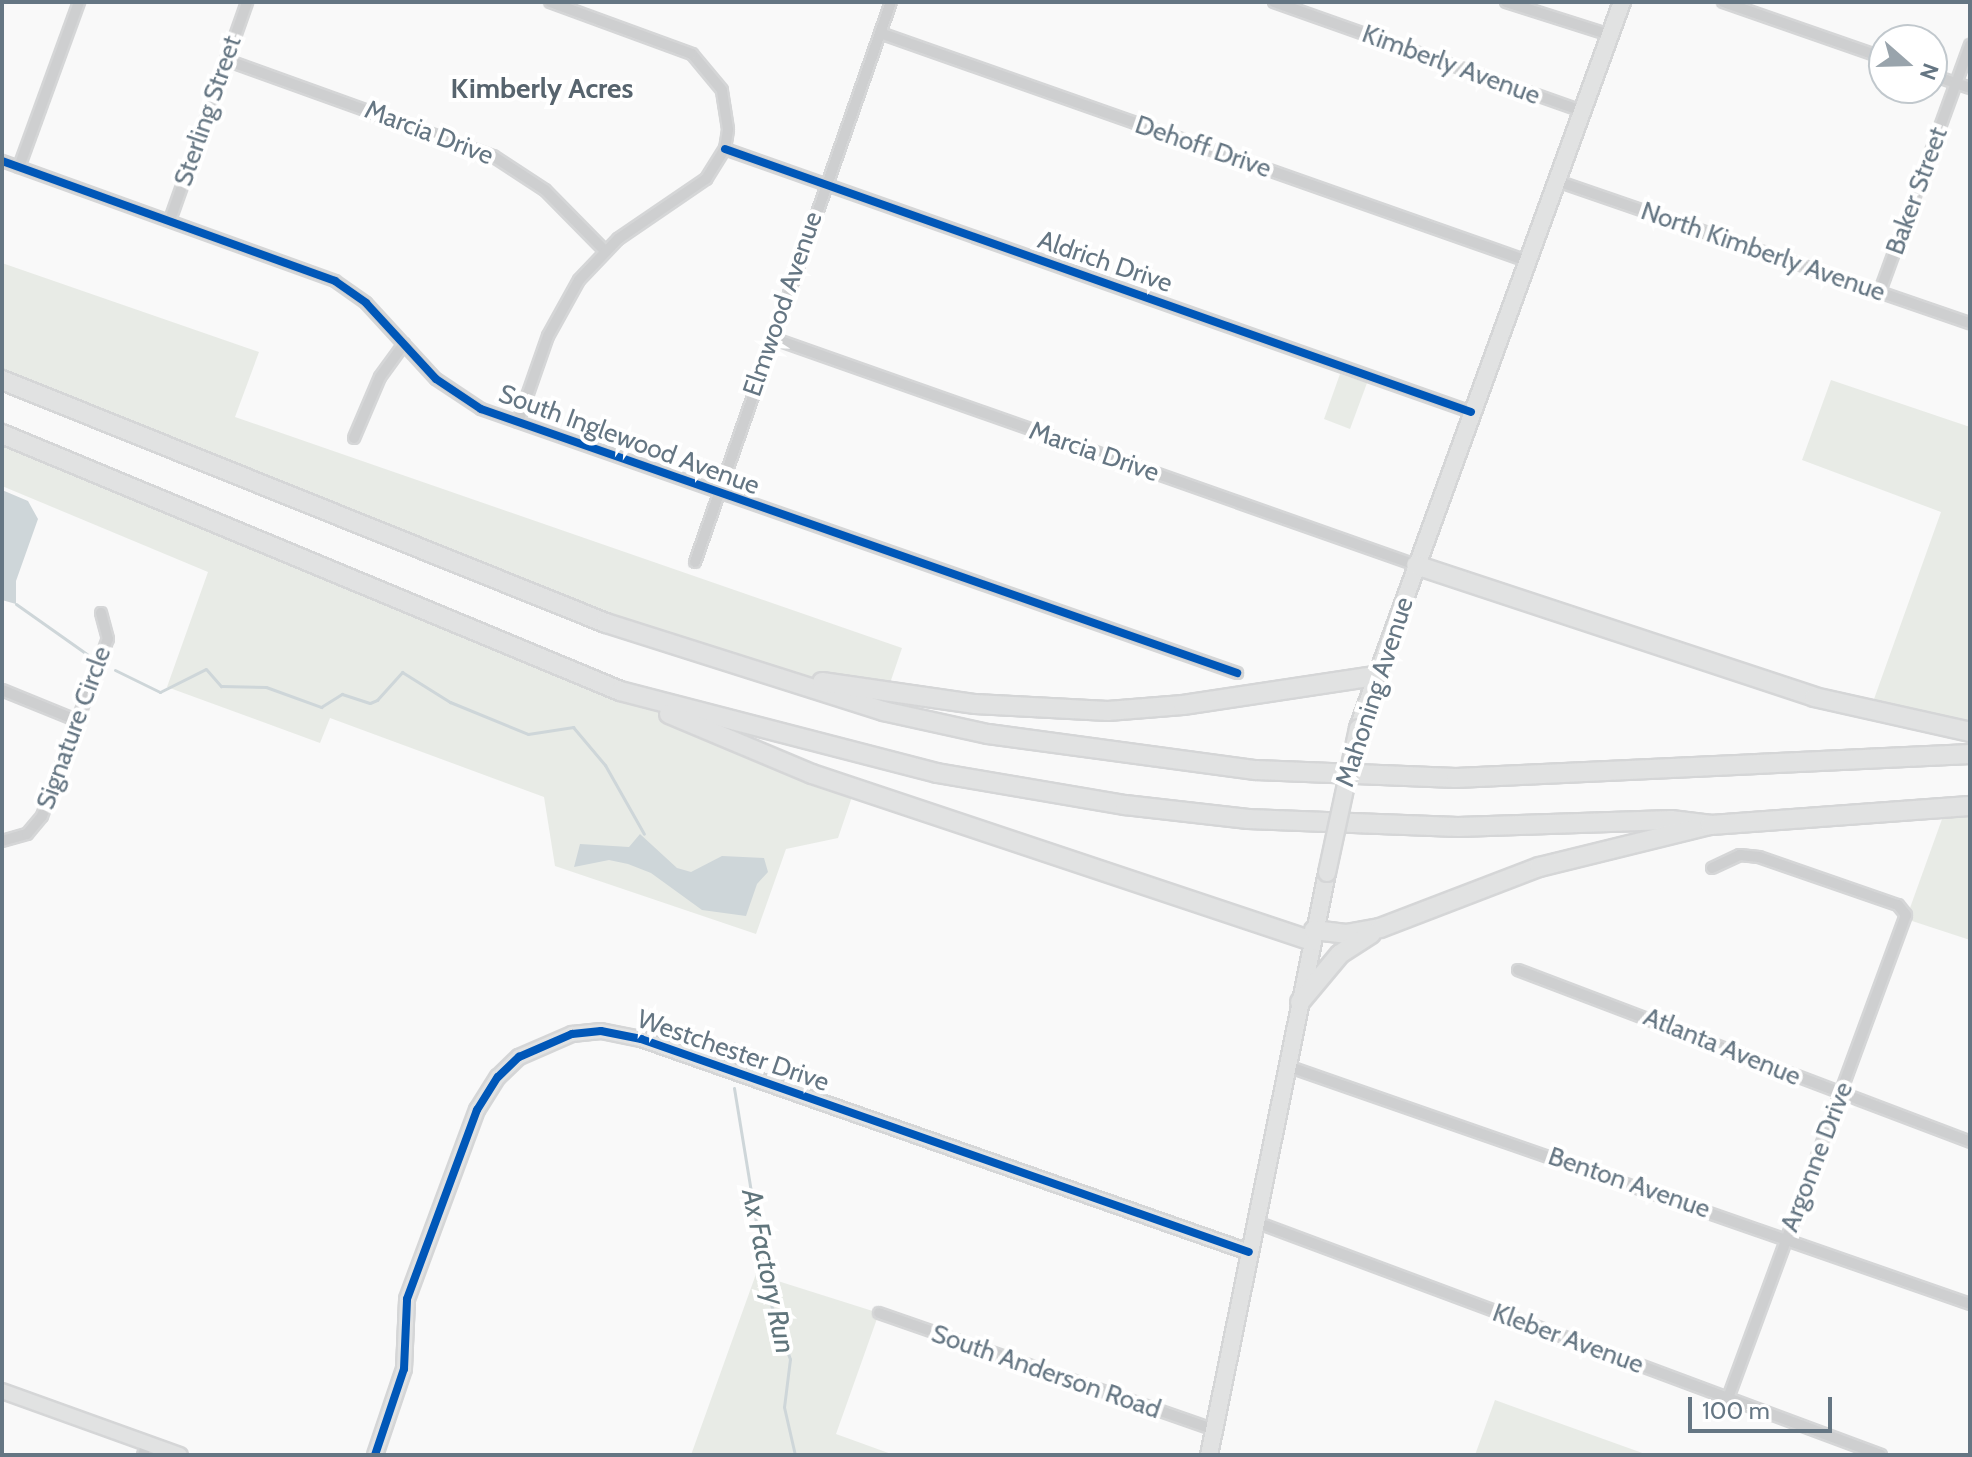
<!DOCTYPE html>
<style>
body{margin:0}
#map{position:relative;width:1972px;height:1457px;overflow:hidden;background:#f9f9f9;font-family:Cabin,sans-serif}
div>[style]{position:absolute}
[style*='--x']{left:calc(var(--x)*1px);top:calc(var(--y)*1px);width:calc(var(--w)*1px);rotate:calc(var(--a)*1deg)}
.green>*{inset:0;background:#e8ebe6}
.water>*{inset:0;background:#ced6d9}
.stream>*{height:3px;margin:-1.5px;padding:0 1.5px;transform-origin:1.5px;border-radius:1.5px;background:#ced6d9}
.roads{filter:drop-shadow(2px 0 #d5d6d7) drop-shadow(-2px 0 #d5d6d7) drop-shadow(0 2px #d5d6d7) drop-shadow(0 -2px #d5d6d7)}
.street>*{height:10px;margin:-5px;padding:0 5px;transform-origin:5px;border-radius:5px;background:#cecfd0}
.secondary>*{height:14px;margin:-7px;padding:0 7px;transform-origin:7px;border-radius:7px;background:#e1e2e2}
.primary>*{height:16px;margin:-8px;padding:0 8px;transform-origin:8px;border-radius:8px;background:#e1e2e2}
.highway>*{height:18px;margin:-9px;padding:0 9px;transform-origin:9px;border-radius:9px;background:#e1e2e2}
.bridges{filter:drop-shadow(2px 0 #d5d6d7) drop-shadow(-2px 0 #d5d6d7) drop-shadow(0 2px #d5d6d7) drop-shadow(0 -2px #d5d6d7)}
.primary-bridge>*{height:16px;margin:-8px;padding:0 8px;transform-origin:8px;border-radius:8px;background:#e1e2e2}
.cycleway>*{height:8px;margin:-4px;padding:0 4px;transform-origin:4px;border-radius:4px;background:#0057b8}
span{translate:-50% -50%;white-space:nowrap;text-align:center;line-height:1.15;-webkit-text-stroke:8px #fff;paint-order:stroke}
.street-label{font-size:26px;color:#657683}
.neighbourhood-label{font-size:28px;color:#57646e;font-weight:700}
.water-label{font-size:28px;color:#60757c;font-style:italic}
.frame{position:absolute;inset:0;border:4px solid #657683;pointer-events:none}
.north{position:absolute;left:1868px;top:24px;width:80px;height:80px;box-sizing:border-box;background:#fff;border:2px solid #c1c8cd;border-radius:50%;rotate:110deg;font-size:22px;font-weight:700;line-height:32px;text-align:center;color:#657683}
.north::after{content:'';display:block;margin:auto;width:28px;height:36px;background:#99a4ac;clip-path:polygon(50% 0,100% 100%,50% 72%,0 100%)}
.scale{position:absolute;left:1688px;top:1397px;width:144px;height:36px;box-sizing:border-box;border:4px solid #657683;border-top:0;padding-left:10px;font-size:24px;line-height:28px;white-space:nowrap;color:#657683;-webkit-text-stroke:6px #fff;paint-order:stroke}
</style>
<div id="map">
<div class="green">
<div style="clip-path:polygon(2px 263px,259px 352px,235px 417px,902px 648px,887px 692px,773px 676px,680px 648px,2px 380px)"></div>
<div style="clip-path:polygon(1340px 374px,1367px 383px,1350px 429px,1324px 419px)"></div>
<div style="clip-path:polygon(1831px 380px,1970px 427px,1970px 732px,1869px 713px,1941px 512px,1802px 460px)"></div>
<div style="clip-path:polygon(2px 434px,855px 788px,838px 838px,786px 849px,756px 934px,555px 866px,544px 797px,330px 718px,320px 743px,167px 687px,208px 572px,2px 486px)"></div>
<div style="clip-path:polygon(1970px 806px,1970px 940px,1906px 919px,1946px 808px)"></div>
<div style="clip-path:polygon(756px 1274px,879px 1313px,836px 1434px,894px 1455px,691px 1455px)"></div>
<div style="clip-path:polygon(1495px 1400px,1648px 1455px,1475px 1455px)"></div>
</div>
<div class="water">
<div style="clip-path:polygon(2px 490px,28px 501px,38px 519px,16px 581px,16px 604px,2px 600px)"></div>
<div style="clip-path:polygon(640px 834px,677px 868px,691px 872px,722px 856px,764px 858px,768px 872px,757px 884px,746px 916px,702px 910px,651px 873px,628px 864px,609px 860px,574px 867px,580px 844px,629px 847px)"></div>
</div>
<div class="stream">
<div style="--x:16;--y:604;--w:87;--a:35.2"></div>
<div style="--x:115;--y:670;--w:50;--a:26.1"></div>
<div style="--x:160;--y:692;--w:51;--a:-26.6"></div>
<div style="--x:206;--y:669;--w:23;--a:49"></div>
<div style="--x:221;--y:686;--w:45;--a:1.3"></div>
<div style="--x:266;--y:687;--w:59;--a:20"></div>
<div style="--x:321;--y:707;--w:25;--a:-32"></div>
<div style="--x:342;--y:694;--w:29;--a:18"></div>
<div style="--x:370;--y:703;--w:8;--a:-23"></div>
<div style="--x:377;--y:700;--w:38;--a:-48"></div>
<div style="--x:402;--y:672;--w:57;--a:32"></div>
<div style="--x:450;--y:702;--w:84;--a:22.3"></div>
<div style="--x:528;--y:734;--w:46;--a:-8.8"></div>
<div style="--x:573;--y:727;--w:50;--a:49.9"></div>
<div style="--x:605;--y:765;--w:79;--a:60.5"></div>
<div style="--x:733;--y:1057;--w:14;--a:-86"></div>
<div style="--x:734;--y:1088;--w:211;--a:80.7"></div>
<div style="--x:768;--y:1296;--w:67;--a:70.8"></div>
<div style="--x:790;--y:1359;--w:48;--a:97.1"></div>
<div style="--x:784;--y:1407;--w:49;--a:77.1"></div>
</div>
<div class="roads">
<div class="street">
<div style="--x:1274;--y:2;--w:327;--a:19.5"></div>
<div style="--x:1506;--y:2;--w:109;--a:17.6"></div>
<div style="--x:1723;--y:2;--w:170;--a:19.2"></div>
<div style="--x:880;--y:33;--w:686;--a:19.41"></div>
<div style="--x:226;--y:60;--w:284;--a:19.8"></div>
<div style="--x:493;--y:156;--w:62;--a:33.2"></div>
<div style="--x:545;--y:190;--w:86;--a:45.5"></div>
<div style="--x:1932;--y:75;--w:40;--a:18.9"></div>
<div style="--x:725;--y:149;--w:791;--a:19.42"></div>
<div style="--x:2;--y:161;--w:354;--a:19.8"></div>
<div style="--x:335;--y:281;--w:38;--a:35"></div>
<div style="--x:366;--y:303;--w:103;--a:47.4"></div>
<div style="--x:436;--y:379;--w:54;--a:33.7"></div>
<div style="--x:481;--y:409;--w:801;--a:19.25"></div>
<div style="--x:19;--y:167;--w:176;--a:-70"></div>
<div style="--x:1557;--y:181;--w:437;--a:19"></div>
<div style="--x:170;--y:220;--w:231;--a:-70.5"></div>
<div style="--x:1880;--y:291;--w:262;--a:-69.9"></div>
<div style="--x:772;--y:338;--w:683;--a:19.42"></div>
<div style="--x:518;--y:422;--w:91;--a:-70.8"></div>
<div style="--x:548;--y:336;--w:64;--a:-61"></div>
<div style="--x:579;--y:280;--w:57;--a:-46.4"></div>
<div style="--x:618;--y:239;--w:107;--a:-34.3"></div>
<div style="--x:706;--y:179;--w:36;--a:-58"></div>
<div style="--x:725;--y:149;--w:20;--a:-81"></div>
<div style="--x:728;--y:129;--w:39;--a:-99"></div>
<div style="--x:722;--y:90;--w:47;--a:-129.8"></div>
<div style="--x:692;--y:54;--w:151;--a:-159.9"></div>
<div style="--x:354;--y:438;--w:66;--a:-66.9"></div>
<div style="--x:380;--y:377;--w:41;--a:-54"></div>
<div style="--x:695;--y:562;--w:593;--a:-70.71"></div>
<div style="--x:2;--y:690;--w:82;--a:22.2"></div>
<div style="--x:2;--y:841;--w:26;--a:-16"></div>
<div style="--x:27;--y:834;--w:23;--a:-50"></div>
<div style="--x:42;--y:816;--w:189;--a:-69.6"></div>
<div style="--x:108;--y:639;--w:27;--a:-105"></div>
<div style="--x:1712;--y:868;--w:31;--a:-25"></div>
<div style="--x:1740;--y:855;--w:19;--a:6"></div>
<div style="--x:1759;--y:857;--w:147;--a:19.1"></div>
<div style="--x:1898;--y:905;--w:13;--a:51"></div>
<div style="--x:1906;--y:915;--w:515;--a:110.23"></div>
<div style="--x:1518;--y:970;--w:484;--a:20.8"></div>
<div style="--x:1287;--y:1066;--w:723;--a:19.21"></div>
<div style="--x:1256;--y:1222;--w:667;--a:20.45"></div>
<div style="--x:879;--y:1313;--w:354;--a:19.2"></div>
<div style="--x:143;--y:1455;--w:13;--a:-72"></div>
</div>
<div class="secondary">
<div style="--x:2;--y:1391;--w:189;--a:19.8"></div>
<div style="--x:375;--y:1455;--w:91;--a:-71.4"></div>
<div style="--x:404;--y:1369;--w:70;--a:-87.5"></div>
<div style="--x:407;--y:1299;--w:202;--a:-69.7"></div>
<div style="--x:477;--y:1110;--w:39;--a:-58"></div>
<div style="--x:498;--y:1077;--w:29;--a:-44"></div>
<div style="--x:519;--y:1057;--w:58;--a:-23.5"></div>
<div style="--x:572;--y:1034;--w:29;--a:-6"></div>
<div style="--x:601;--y:1031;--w:41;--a:11.3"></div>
<div style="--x:641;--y:1039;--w:644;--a:19.31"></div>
</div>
<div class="primary">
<div style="--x:1358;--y:728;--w:773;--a:-70.02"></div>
<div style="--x:1209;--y:1455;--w:594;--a:-78.54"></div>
</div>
<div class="highway">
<div style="--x:2;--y:380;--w:651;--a:21.92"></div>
<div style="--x:606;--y:623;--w:291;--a:17.6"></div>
<div style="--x:883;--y:711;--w:107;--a:12.4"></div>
<div style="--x:988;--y:734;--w:270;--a:7.7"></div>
<div style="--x:1256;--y:770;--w:200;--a:2.3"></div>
<div style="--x:1456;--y:778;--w:515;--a:-2.67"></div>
<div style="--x:2;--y:434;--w:669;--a:22.58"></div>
<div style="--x:620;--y:691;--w:327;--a:14.5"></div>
<div style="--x:937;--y:773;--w:191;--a:9.7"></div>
<div style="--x:1125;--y:805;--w:124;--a:6.5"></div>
<div style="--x:1248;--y:819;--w:210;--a:2.2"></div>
<div style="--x:1458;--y:827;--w:213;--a:-1.9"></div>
<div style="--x:1671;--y:820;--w:39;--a:7"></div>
<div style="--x:1416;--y:565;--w:419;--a:18.3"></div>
<div style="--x:1814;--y:697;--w:160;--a:12.6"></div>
<div style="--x:822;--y:682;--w:155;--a:8.2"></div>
<div style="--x:975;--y:704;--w:133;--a:3"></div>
<div style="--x:1108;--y:711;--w:75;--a:-4.6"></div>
<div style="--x:1183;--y:705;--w:194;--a:-8.6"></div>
<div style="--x:669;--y:714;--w:155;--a:22.8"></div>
<div style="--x:812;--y:774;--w:527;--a:18.47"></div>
<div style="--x:1314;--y:930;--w:32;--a:7"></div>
<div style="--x:1346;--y:934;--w:35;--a:-10"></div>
<div style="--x:1380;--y:928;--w:170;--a:-21"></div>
<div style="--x:1539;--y:867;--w:176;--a:-13.8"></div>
<div style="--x:1710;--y:825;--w:261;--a:-4.2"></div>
<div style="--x:1300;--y:1002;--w:62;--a:-50.2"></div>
<div style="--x:1340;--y:954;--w:37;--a:-33"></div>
</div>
</div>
<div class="bridges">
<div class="primary-bridge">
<div style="--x:1327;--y:873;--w:148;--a:-77.9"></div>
</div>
</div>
<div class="cycleway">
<div style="--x:725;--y:149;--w:791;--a:19.42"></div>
<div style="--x:2;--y:161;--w:354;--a:19.8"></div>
<div style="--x:335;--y:281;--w:38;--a:35"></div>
<div style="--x:366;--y:303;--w:103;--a:47.4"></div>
<div style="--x:436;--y:379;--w:54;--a:33.7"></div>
<div style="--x:481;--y:409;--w:801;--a:19.25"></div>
<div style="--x:375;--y:1455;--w:91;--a:-71.4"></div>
<div style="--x:404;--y:1369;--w:70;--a:-87.5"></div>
<div style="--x:407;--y:1299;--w:202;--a:-69.7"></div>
<div style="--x:477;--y:1110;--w:39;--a:-58"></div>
<div style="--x:498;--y:1077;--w:29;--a:-44"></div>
<div style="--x:519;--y:1057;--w:58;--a:-23.5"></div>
<div style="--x:572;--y:1034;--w:29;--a:-6"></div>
<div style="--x:601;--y:1031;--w:41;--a:11.3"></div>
<div style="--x:641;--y:1039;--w:644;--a:19.31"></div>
</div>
<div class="street-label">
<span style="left:1451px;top:65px;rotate:20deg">Kimberly Avenue</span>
<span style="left:208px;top:111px;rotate:-71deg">Sterling Street</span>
<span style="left:429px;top:133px;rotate:21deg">Marcia Drive</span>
<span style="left:1203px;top:147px;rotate:19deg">Dehoff Drive</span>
<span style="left:1917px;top:191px;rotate:-70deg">Baker Street</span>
<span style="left:1763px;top:252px;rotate:19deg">North Kimberly Avenue</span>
<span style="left:1105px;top:262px;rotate:19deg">Aldrich Drive</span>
<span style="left:783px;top:304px;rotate:-71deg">Elmwood Avenue</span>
<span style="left:629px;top:440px;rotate:20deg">South Inglewood Avenue</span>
<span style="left:1094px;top:452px;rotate:19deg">Marcia Drive</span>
<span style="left:1375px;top:692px;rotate:-72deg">Mahoning Avenue</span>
<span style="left:74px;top:728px;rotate:-70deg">Signature Circle</span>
<span style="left:1722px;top:1047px;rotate:22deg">Atlanta Avenue</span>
<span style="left:733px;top:1051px;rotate:19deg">Westchester Drive</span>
<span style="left:1817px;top:1157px;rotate:-69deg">Argonne Drive</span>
<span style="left:1629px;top:1183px;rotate:19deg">Benton Avenue</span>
<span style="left:1568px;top:1339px;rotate:20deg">Kleber Avenue</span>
<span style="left:1046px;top:1372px;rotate:19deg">South Anderson Road</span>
</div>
<div class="neighbourhood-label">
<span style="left:542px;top:88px">Kimberly Acres</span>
</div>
<div class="water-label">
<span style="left:769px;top:1271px;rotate:78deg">Ax Factory Run</span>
</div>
<div class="frame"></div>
<div class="north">N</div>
<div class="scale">100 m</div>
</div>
